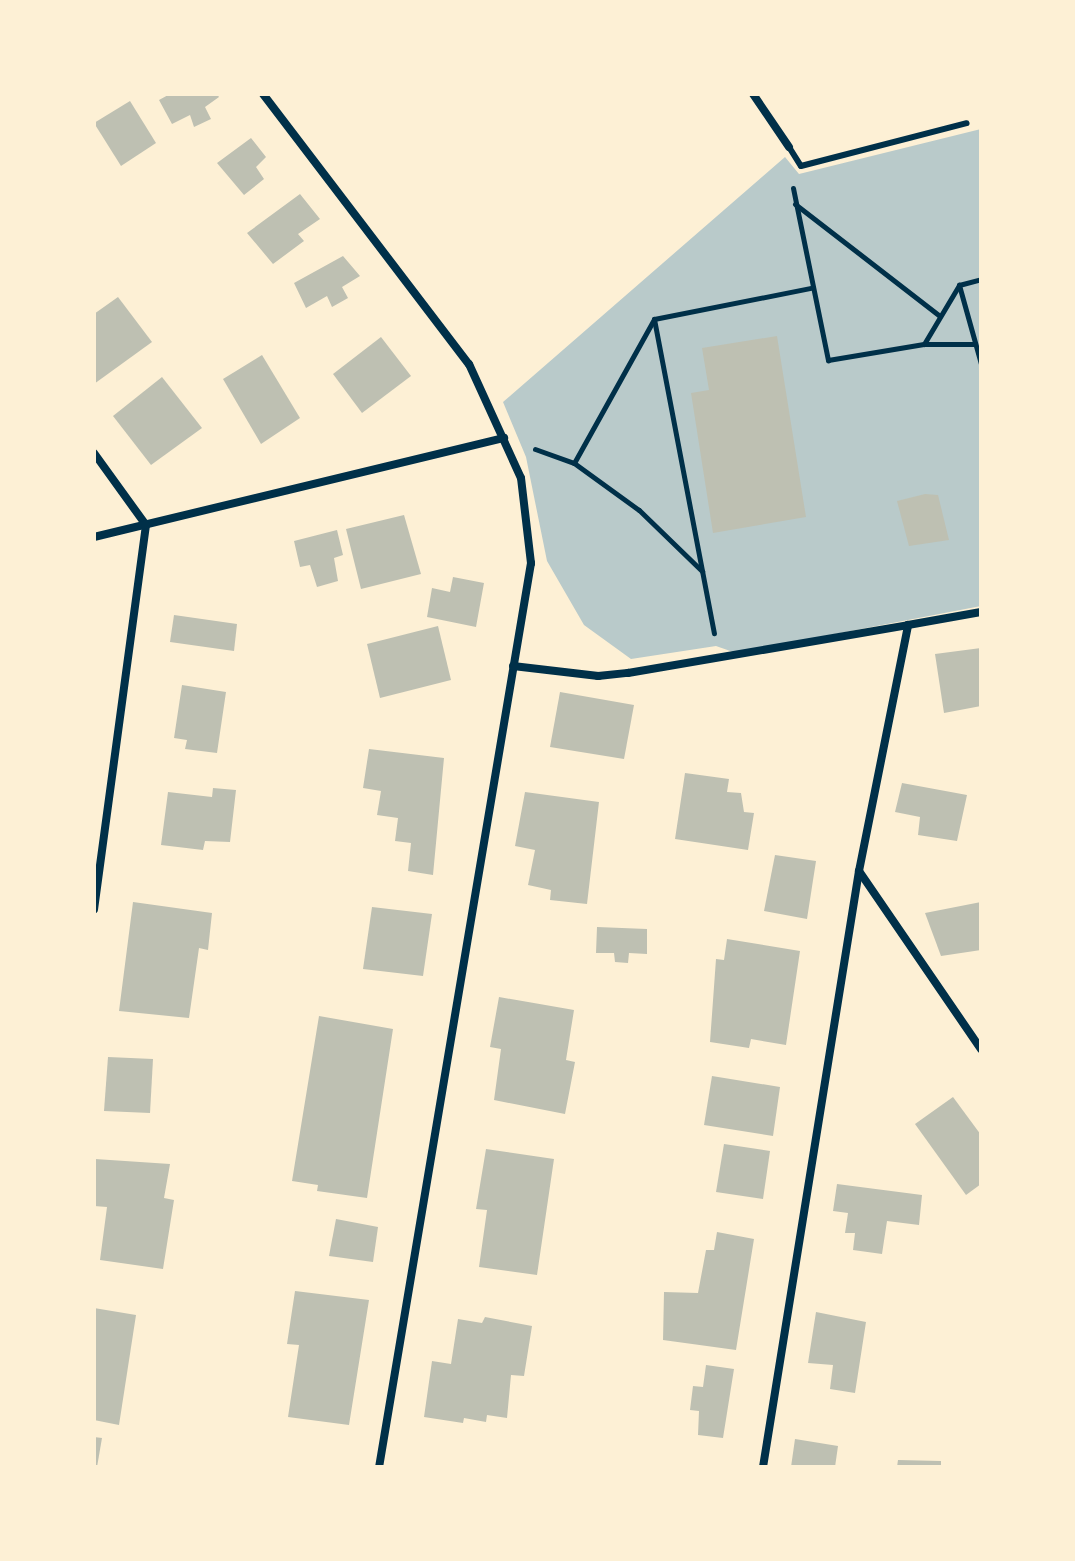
<!DOCTYPE html>
<style>
body{margin:0}
#map{position:relative;width:1075px;height:1561px;overflow:hidden;background:#fdf0d5;font-family:"DejaVu Sans",sans-serif}
div>[style]{position:absolute}
[style*='--x']{left:calc(var(--x)*1px);top:calc(var(--y)*1px);width:calc(var(--w)*1px);rotate:calc(var(--a)*1deg)}
.green>*{inset:0;background:#b9caca}
.building>*{inset:0;background:#bec0b2}
.path>*{height:5px;margin:-2.5px;padding:0 2.5px;transform-origin:2.5px;border-radius:2.5px;background:#003049}
.service>*{height:6px;margin:-3px;padding:0 3px;transform-origin:3px;border-radius:3px;background:#003049}
.minor>*{height:8px;margin:-4px;padding:0 4px;transform-origin:4px;border-radius:4px;background:#003049}
span{translate:-50% -50%;white-space:nowrap;text-align:center;line-height:1.15;-webkit-text-stroke:6px #fdf0d5;paint-order:stroke}
.frame{position:absolute;inset:0;border:96px solid #fdf0d5;pointer-events:none}
</style>
<div id="map">
<div class="green">
<div style="clip-path:polygon(981px 129px,981px 606px,736px 653px,716px 646px,631px 659px,584px 625px,547px 561px,526px 457px,503px 402px,785px 157px,799px 174px)"></div>
</div>
<div class="building">
<div style="clip-path:polygon(170px 94px,217px 94px,219px 97px,205px 107px,211px 119px,194px 127px,190px 115px,172px 124px,159px 100px)"></div>
<div style="clip-path:polygon(130px 101px,156px 143px,121px 166px,94px 123px)"></div>
<div style="clip-path:polygon(251px 138px,266px 157px,256px 167px,264px 179px,244px 195px,217px 163px)"></div>
<div style="clip-path:polygon(300px 194px,320px 219px,298px 234px,304px 241px,273px 264px,247px 233px)"></div>
<div style="clip-path:polygon(343px 256px,360px 276px,342px 287px,348px 298px,332px 307px,327px 296px,306px 308px,294px 283px)"></div>
<div style="clip-path:polygon(118px 297px,152px 342px,94px 384px,94px 314px)"></div>
<div style="clip-path:polygon(777px 336px,806px 517px,713px 533px,691px 393px,709px 390px,702px 348px)"></div>
<div style="clip-path:polygon(381px 337px,411px 376px,362px 413px,333px 374px)"></div>
<div style="clip-path:polygon(262px 355px,300px 418px,261px 444px,223px 379px)"></div>
<div style="clip-path:polygon(162px 377px,202px 428px,151px 465px,113px 416px)"></div>
<div style="clip-path:polygon(925px 494px,938px 495px,949px 540px,909px 546px,897px 501px)"></div>
<div style="clip-path:polygon(404px 515px,421px 574px,361px 589px,346px 529px)"></div>
<div style="clip-path:polygon(337px 530px,343px 555px,334px 558px,338px 581px,317px 587px,310px 565px,300px 567px,294px 541px)"></div>
<div style="clip-path:polygon(453px 577px,484px 583px,476px 627px,427px 617px,432px 588px,450px 592px)"></div>
<div style="clip-path:polygon(174px 615px,237px 624px,234px 651px,170px 642px)"></div>
<div style="clip-path:polygon(438px 626px,451px 680px,380px 698px,367px 644px)"></div>
<div style="clip-path:polygon(981px 648px,981px 706px,944px 713px,935px 654px)"></div>
<div style="clip-path:polygon(182px 685px,226px 692px,217px 753px,185px 749px,187px 740px,174px 738px)"></div>
<div style="clip-path:polygon(560px 692px,634px 705px,624px 759px,550px 747px)"></div>
<div style="clip-path:polygon(369px 749px,444px 758px,433px 875px,408px 871px,411px 843px,395px 841px,398px 818px,377px 815px,381px 791px,363px 788px)"></div>
<div style="clip-path:polygon(685px 773px,729px 779px,727px 792px,741px 793px,744px 812px,754px 813px,748px 850px,675px 839px)"></div>
<div style="clip-path:polygon(902px 783px,967px 795px,957px 841px,918px 835px,920px 817px,895px 812px)"></div>
<div style="clip-path:polygon(213px 788px,236px 790px,230px 842px,205px 841px,203px 850px,161px 845px,168px 792px,212px 797px)"></div>
<div style="clip-path:polygon(525px 792px,599px 802px,587px 904px,550px 900px,551px 890px,528px 885px,535px 850px,515px 846px)"></div>
<div style="clip-path:polygon(775px 855px,816px 861px,807px 919px,764px 911px)"></div>
<div style="clip-path:polygon(133px 902px,212px 913px,208px 950px,199px 948px,189px 1018px,119px 1011px)"></div>
<div style="clip-path:polygon(981px 902px,981px 950px,941px 956px,925px 913px)"></div>
<div style="clip-path:polygon(372px 907px,432px 914px,423px 976px,363px 969px)"></div>
<div style="clip-path:polygon(597px 927px,647px 929px,647px 954px,629px 953px,628px 963px,615px 962px,614px 953px,596px 953px)"></div>
<div style="clip-path:polygon(727px 939px,800px 951px,786px 1045px,751px 1039px,749px 1048px,710px 1042px,716px 959px,724px 960px)"></div>
<div style="clip-path:polygon(499px 997px,574px 1010px,566px 1060px,575px 1062px,565px 1114px,494px 1100px,501px 1049px,490px 1047px)"></div>
<div style="clip-path:polygon(319px 1016px,393px 1029px,367px 1198px,317px 1191px,318px 1185px,292px 1181px)"></div>
<div style="clip-path:polygon(108px 1057px,153px 1059px,150px 1113px,104px 1111px)"></div>
<div style="clip-path:polygon(712px 1076px,780px 1087px,773px 1136px,704px 1125px)"></div>
<div style="clip-path:polygon(953px 1097px,981px 1135px,981px 1184px,966px 1195px,915px 1124px)"></div>
<div style="clip-path:polygon(724px 1144px,770px 1151px,763px 1199px,716px 1192px)"></div>
<div style="clip-path:polygon(486px 1149px,554px 1159px,537px 1275px,479px 1267px,487px 1210px,476px 1209px)"></div>
<div style="clip-path:polygon(95px 1159px,170px 1164px,164px 1198px,174px 1200px,163px 1269px,100px 1260px,107px 1207px,94px 1206px)"></div>
<div style="clip-path:polygon(837px 1184px,922px 1195px,919px 1225px,887px 1221px,882px 1254px,853px 1250px,855px 1233px,845px 1233px,848px 1213px,833px 1211px)"></div>
<div style="clip-path:polygon(336px 1219px,378px 1227px,373px 1262px,329px 1256px)"></div>
<div style="clip-path:polygon(717px 1232px,754px 1239px,736px 1350px,663px 1340px,664px 1292px,698px 1293px,706px 1250px,714px 1250px)"></div>
<div style="clip-path:polygon(295px 1291px,369px 1300px,349px 1425px,288px 1417px,299px 1345px,287px 1344px)"></div>
<div style="clip-path:polygon(94px 1308px,136px 1315px,119px 1425px,94px 1420px)"></div>
<div style="clip-path:polygon(816px 1312px,866px 1322px,855px 1393px,830px 1389px,833px 1365px,808px 1363px)"></div>
<div style="clip-path:polygon(485px 1317px,532px 1326px,524px 1376px,511px 1375px,507px 1418px,487px 1415px,486px 1422px,464px 1418px,463px 1423px,424px 1417px,432px 1361px,451px 1364px,458px 1319px,482px 1323px)"></div>
<div style="clip-path:polygon(706px 1365px,734px 1369px,723px 1438px,698px 1435px,699px 1411px,690px 1410px,693px 1386px,703px 1387px)"></div>
<div style="clip-path:polygon(94px 1437px,102px 1438px,97px 1467px,94px 1467px)"></div>
<div style="clip-path:polygon(795px 1439px,838px 1446px,835px 1467px,791px 1467px)"></div>
<div style="clip-path:polygon(898px 1460px,941px 1461px,941px 1467px,897px 1467px)"></div>
</div>
<div class="path">
<div style="--x:793;--y:188;--w:176;--a:78.5"></div>
<div style="--x:828;--y:360;--w:97;--a:-9.5"></div>
<div style="--x:924;--y:344;--w:69;--a:-59.3"></div>
<div style="--x:959;--y:285;--w:23;--a:-15"></div>
<div style="--x:795;--y:204;--w:183;--a:37.7"></div>
<div style="--x:959;--y:285;--w:82;--a:74.4"></div>
<div style="--x:654;--y:319;--w:320;--a:79.2"></div>
<div style="--x:925;--y:344;--w:50;--a:0"></div>
<div style="--x:535;--y:449;--w:41;--a:19.7"></div>
<div style="--x:574;--y:463;--w:80;--a:35.9"></div>
<div style="--x:639;--y:510;--w:88;--a:44.1"></div>
<div style="--x:574;--y:463;--w:165;--a:-60.9"></div>
<div style="--x:654;--y:319;--w:160;--a:-11.2"></div>
</div>
<div class="service">
<div style="--x:789;--y:147;--w:22;--a:58"></div>
<div style="--x:801;--y:166;--w:171;--a:-14.5"></div>
</div>
<div class="minor">
<div style="--x:263;--y:94;--w:340;--a:52.7"></div>
<div style="--x:469;--y:364;--w:125;--a:65.5"></div>
<div style="--x:521;--y:478;--w:86;--a:83.3"></div>
<div style="--x:531;--y:563;--w:917;--a:99.54"></div>
<div style="--x:753;--y:94;--w:64;--a:55.8"></div>
<div style="--x:94;--y:453;--w:89;--a:54.2"></div>
<div style="--x:146;--y:525;--w:388;--a:97.7"></div>
<div style="--x:94;--y:537;--w:422;--a:-13.6"></div>
<div style="--x:513;--y:666;--w:86;--a:6.7"></div>
<div style="--x:598;--y:676;--w:30;--a:-6"></div>
<div style="--x:628;--y:673;--w:284;--a:-9.7"></div>
<div style="--x:859;--y:871;--w:216;--a:55.6"></div>
<div style="--x:763;--y:1467;--w:604;--a:-80.85"></div>
<div style="--x:859;--y:871;--w:251;--a:-78.7"></div>
<div style="--x:908;--y:625;--w:74;--a:-10.1"></div>
</div>
<div class="frame"></div>
</div>
